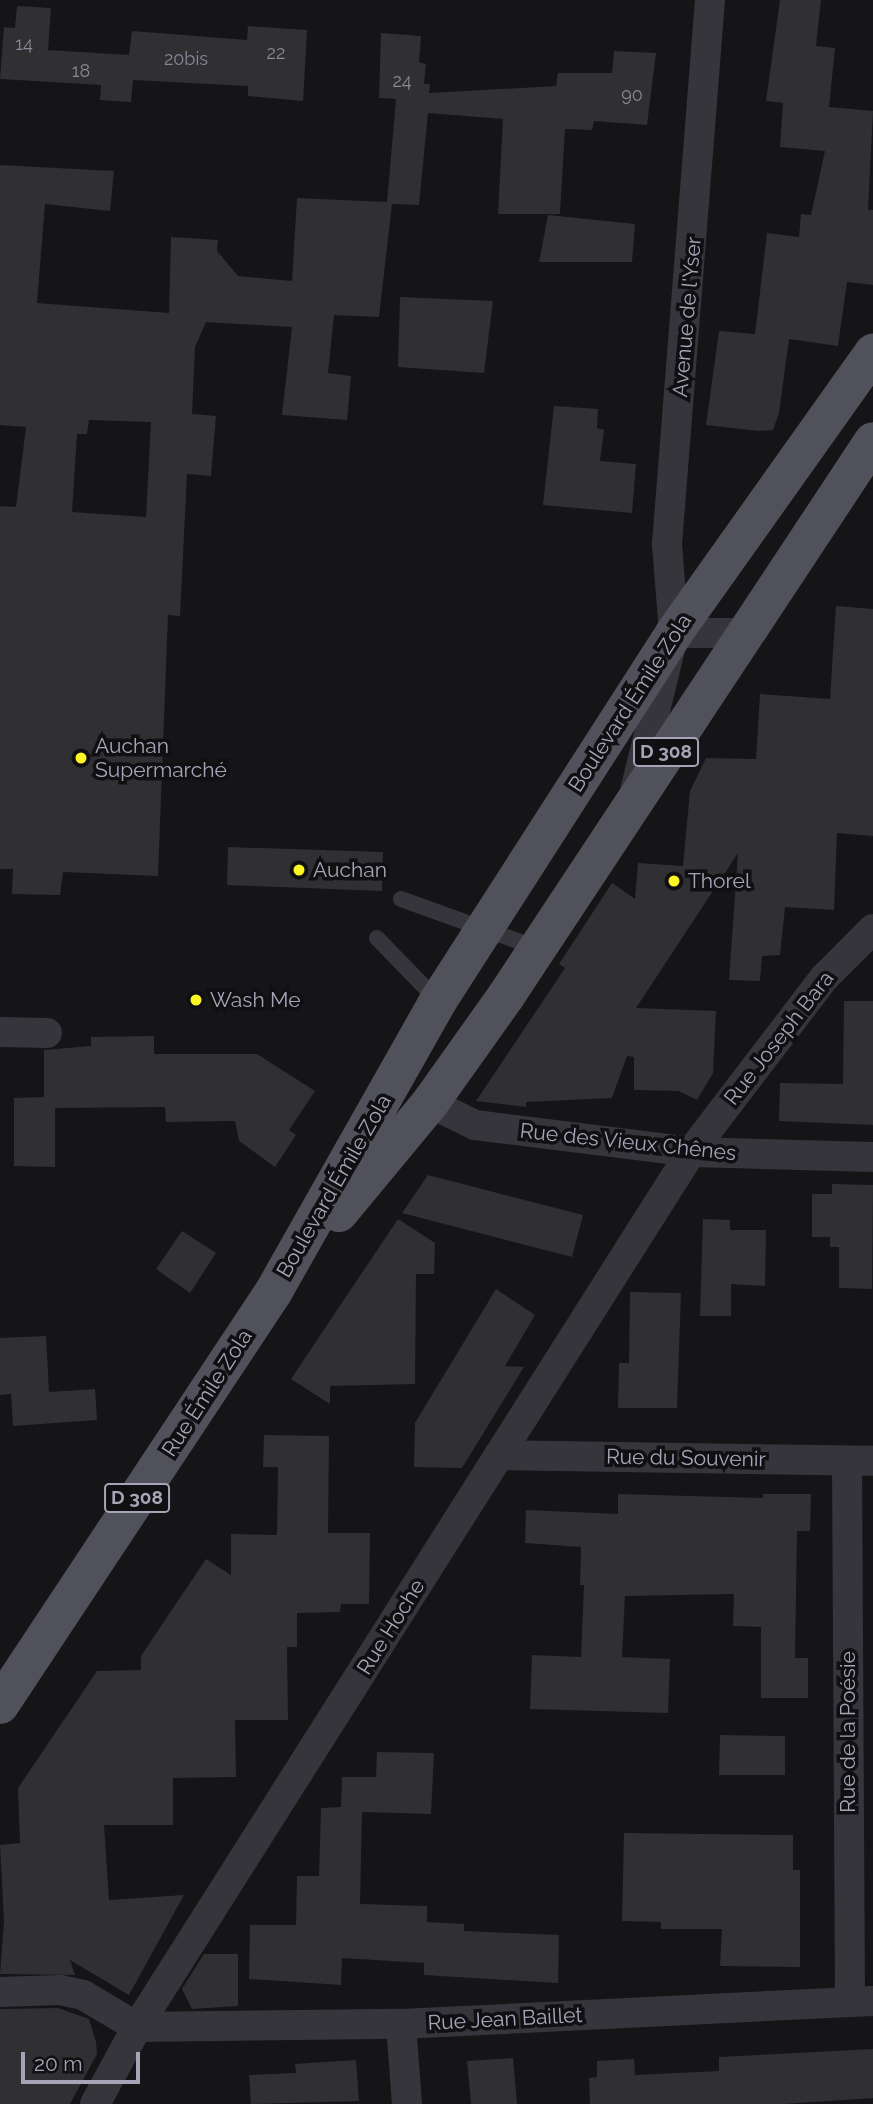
<!DOCTYPE html>
<meta charset="utf-8">
<style>
body{margin:0}
#map{position:relative;width:873px;height:2104px;overflow:hidden;background:#151416;font-family:Raleway,sans-serif}
div>[style]{position:absolute}
[style*='--x']{left:calc(var(--x)*1px);top:calc(var(--y)*1px);width:calc(var(--w)*1px);rotate:calc(var(--a)*1deg)}
.building>*{inset:0;background:#302f32}
.service>*{height:16px;margin:-8px;padding:0 8px;transform-origin:8px;border-radius:8px;background:#36353b}
.minor>*{height:30px;margin:-15px;padding:0 15px;transform-origin:15px;border-radius:15px;background:#36353b}
.primary>*{height:38px;margin:-19px;padding:0 19px;transform-origin:19px;border-radius:19px;background:#51515b}
.dots>*{width:19px;height:19px;translate:-50% -50%;box-sizing:border-box;border:4px solid #100f11;border-radius:50%}
span{translate:-50% -50%;white-space:nowrap;text-align:center;line-height:1.15;-webkit-text-stroke:7px #100f11;paint-order:stroke}
.number-label{font-size:18px;color:#888896}
.number-label span{-webkit-text-stroke-width:0}
.shield-label span{padding:2px 5px;background:#100f11;border:2px solid;border-radius:5px;-webkit-text-stroke-width:0}
.shield-label{font-size:19px;color:#a5a5b7;font-weight:700}
.street-label{font-size:21px;color:#a5a5b7}
.poi-label{font-size:21px;color:#a5a5b7}
.left{translate:0 -50%;text-align:left}
.scale{position:absolute;left:21px;top:2052px;width:119px;height:32px;box-sizing:border-box;border:4px solid #a5a5b7;border-top:0;padding-left:9px;font-size:21px;line-height:24px;white-space:nowrap;color:#a5a5b7;-webkit-text-stroke:5px #100f11;paint-order:stroke}
</style>
<div id="map">
<div class="building">
<div style="clip-path:polygon(780px 0,821px 0,816px 46px,835px 48px,829px 107px,873px 111px,868px 210px,873px 210px,873px 285px,847px 282px,838px 346px,789px 339px,779px 413px,773px 430px,758px 431px,706px 425px,719px 331px,755px 334px,767px 233px,799px 237px,801px 214px,811px 215px,825px 151px,780px 147px,783px 103px,766px 101px)"></div>
<div style="clip-path:polygon(17px 6px,51px 8px,48px 50px,129px 55px,132px 31px,247px 40px,248px 26px,307px 30px,303px 101px,248px 96px,248px 86px,133px 80px,131px 102px,100px 100px,101px 85px,0 79px,4px 27px,15px 28px)"></div>
<div style="clip-path:polygon(evenodd,381px 33px,421px 36px,419px 62px,426px 64px,424px 84px,430px 84px,429px 93px,556px 86px,558px 73px,612px 73px,614px 51px,656px 53px,647px 125px,594px 121px,592px 130px,565px 129px,560px 214px,498px 214px,503px 119px,428px 113px,419px 205px,392px 204px,379px 317px,334px 315px,328px 373px,351px 376px,347px 420px,282px 415px,292px 327px,206px 322px,195px 347px,192px 414px,216px 416px,211px 476px,187px 474px,180px 616px,168px 615px,158px 876px,63px 872px,60px 895px,12px 894px,13px 869px,0 869px,0 506px,16px 507px,26px 427px,0 425px,0 165px,114px 171px,110px 211px,45px 204px,37px 303px,169px 313px,171px 237px,218px 240px,217px 251px,238px 276px,292px 281px,297px 198px,387px 202px,396px 99px,379px 98px,381px 33px,89px 420px,151px 422px,146px 517px,72px 512px,77px 434px,87px 434px,89px 420px)"></div>
<div style="clip-path:polygon(548px 215px,635px 224px,632px 262px,539px 262px)"></div>
<div style="clip-path:polygon(400px 297px,493px 301px,484px 373px,398px 367px)"></div>
<div style="clip-path:polygon(554px 406px,598px 409px,597px 428px,604px 430px,600px 461px,636px 464px,632px 513px,543px 505px)"></div>
<div style="clip-path:polygon(836px 606px,873px 609px,873px 836px,837px 833px,834px 910px,785px 907px,780px 955px,762px 956px,760px 981px,729px 980px,738px 853px,636px 1008px,716px 1011px,713px 1073px,697px 1100px,679px 1091px,634px 1090px,634px 1057px,627px 1056px,612px 1098px,526px 1102px,526px 1107px,476px 1101px,565px 968px,559px 964px,612px 883px,635px 899px,638px 863px,683px 866px,690px 791px,706px 758px,756px 759px,760px 694px,830px 699px)"></div>
<div style="clip-path:polygon(228px 847px,383px 852px,382px 891px,227px 885px)"></div>
<div style="clip-path:polygon(844px 1001px,873px 1001px,873px 1125px,779px 1121px,780px 1083px,843px 1084px)"></div>
<div style="clip-path:polygon(154px 1036px,154px 1054px,257px 1054px,315px 1091px,289px 1130px,296px 1135px,275px 1167px,239px 1141px,235px 1121px,166px 1122px,165px 1107px,55px 1108px,55px 1167px,14px 1166px,14px 1098px,44px 1097px,44px 1050px,91px 1046px,91px 1037px)"></div>
<div style="clip-path:polygon(428px 1175px,583px 1215px,572px 1257px,402px 1213px)"></div>
<div style="clip-path:polygon(832px 1184px,873px 1185px,872px 1289px,839px 1288px,839px 1247px,830px 1247px,830px 1237px,812px 1237px,812px 1194px,832px 1194px)"></div>
<div style="clip-path:polygon(398px 1219px,435px 1243px,434px 1274px,416px 1274px,415px 1384px,330px 1386px,330px 1404px,291px 1379px)"></div>
<div style="clip-path:polygon(703px 1219px,730px 1220px,730px 1230px,766px 1230px,765px 1286px,731px 1284px,731px 1316px,700px 1316px)"></div>
<div style="clip-path:polygon(182px 1231px,216px 1253px,190px 1293px,156px 1269px)"></div>
<div style="clip-path:polygon(496px 1289px,535px 1315px,505px 1366px,524px 1367px,462px 1468px,414px 1467px,415px 1423px)"></div>
<div style="clip-path:polygon(630px 1292px,681px 1293px,677px 1408px,618px 1408px,619px 1363px,629px 1363px)"></div>
<div style="clip-path:polygon(46px 1336px,49px 1392px,95px 1389px,97px 1420px,13px 1426px,11px 1394px,0 1395px,0 1338px)"></div>
<div style="clip-path:polygon(264px 1435px,329px 1436px,328px 1533px,370px 1533px,369px 1604px,341px 1604px,340px 1612px,297px 1613px,297px 1647px,287px 1647px,288px 1720px,235px 1720px,236px 1777px,173px 1778px,173px 1825px,104px 1825px,109px 1900px,184px 1895px,129px 1995px,70px 1960px,75px 1975px,0 1974px,4px 1921px,0 1845px,20px 1843px,18px 1788px,97px 1671px,141px 1670px,141px 1656px,206px 1559px,231px 1575px,231px 1534px,277px 1535px,278px 1467px,263px 1467px)"></div>
<div style="clip-path:polygon(618px 1494px,763px 1498px,763px 1494px,811px 1494px,810px 1531px,797px 1531px,795px 1658px,808px 1658px,808px 1698px,761px 1698px,761px 1627px,733px 1626px,734px 1594px,625px 1596px,622px 1657px,670px 1659px,668px 1713px,530px 1709px,532px 1655px,581px 1657px,584px 1585px,580px 1585px,581px 1547px,525px 1543px,526px 1510px,618px 1514px)"></div>
<div style="clip-path:polygon(720px 1735px,785px 1736px,785px 1775px,719px 1775px)"></div>
<div style="clip-path:polygon(377px 1752px,434px 1753px,431px 1814px,362px 1812px,360px 1904px,427px 1906px,427px 1922px,464px 1924px,464px 1931px,559px 1935px,558px 1983px,424px 1975px,424px 1963px,342px 1958px,341px 1985px,249px 1979px,250px 1925px,296px 1925px,297px 1876px,319px 1876px,321px 1808px,341px 1807px,342px 1777px,376px 1777px)"></div>
<div style="clip-path:polygon(624px 1833px,793px 1835px,793px 1870px,800px 1870px,800px 1967px,720px 1966px,722px 1929px,661px 1929px,661px 1922px,622px 1921px)"></div>
<div style="clip-path:polygon(204px 1954px,238px 1954px,238px 2006px,192px 2009px,182px 1989px)"></div>
<div style="clip-path:polygon(58px 2008px,89px 2019px,96px 2042px,97px 2054px,70px 2104px,0 2104px,0 2009px)"></div>
<div style="clip-path:polygon(873px 2049px,873px 2098px,784px 2104px,590px 2104px,589px 2078px,597px 2077px,597px 2061px,634px 2059px,635px 2075px,719px 2071px,719px 2057px)"></div>
<div style="clip-path:polygon(513px 2058px,517px 2104px,471px 2104px,467px 2061px)"></div>
<div style="clip-path:polygon(356px 2060px,359px 2101px,251px 2104px,249px 2075px,296px 2073px,295px 2064px)"></div>
</div>
<div class="service">
<div style="--x:401;--y:899;--w:145;--a:19.8"></div>
<div style="--x:377;--y:938;--w:88;--a:45.9"></div>
</div>
<div class="minor">
<div style="--x:674;--y:633;--w:72;--a:0"></div>
<div style="--x:635;--y:791;--w:163;--a:-76.1"></div>
<div style="--x:674;--y:633;--w:89;--a:-94.5"></div>
<div style="--x:667;--y:544;--w:546;--a:-85.48"></div>
<div style="--x:0;--y:1032;--w:47;--a:1.2"></div>
<div style="--x:430;--y:1103;--w:50;--a:26.1"></div>
<div style="--x:475;--y:1125;--w:218;--a:7.1"></div>
<div style="--x:691;--y:1152;--w:182;--a:1.6"></div>
<div style="--x:499;--y:1455;--w:374;--a:0.9"></div>
<div style="--x:847;--y:1461;--w:541;--a:89.68"></div>
<div style="--x:0;--y:1992;--w:60;--a:-1.9"></div>
<div style="--x:60;--y:1990;--w:24;--a:12"></div>
<div style="--x:83;--y:1995;--w:63;--a:30.7"></div>
<div style="--x:401;--y:2024;--w:80;--a:85.7"></div>
<div style="--x:137;--y:2027;--w:264;--a:-0.7"></div>
<div style="--x:401;--y:2024;--w:473;--a:-2.8"></div>
<div style="--x:95;--y:2104;--w:88;--a:-61.4"></div>
<div style="--x:137;--y:2027;--w:1036;--a:-57.66"></div>
<div style="--x:691;--y:1152;--w:220;--a:-52.6"></div>
<div style="--x:825;--y:977;--w:68;--a:-45"></div>
</div>
<div class="primary">
<div style="--x:339;--y:1213;--w:143;--a:-50.4"></div>
<div style="--x:430;--y:1103;--w:131;--a:-54.6"></div>
<div style="--x:506;--y:996;--w:665;--a:-56.52"></div>
<div style="--x:0;--y:1705;--w:496;--a:-56.5"></div>
<div style="--x:274;--y:1291;--w:333;--a:-60.5"></div>
<div style="--x:438;--y:1001;--w:437;--a:-57.3"></div>
<div style="--x:674;--y:633;--w:344;--a:-54.6"></div>
</div>
<div class="dots">
<div style="left:81px;top:758px;background:#fef525"></div>
<div style="left:299px;top:870px;background:#fef525"></div>
<div style="left:674px;top:881px;background:#fef525"></div>
<div style="left:196px;top:1000px;background:#fef525"></div>
</div>
<div class="number-label">
<span style="left:24px;top:44px">14</span>
<span style="left:276px;top:53px">22</span>
<span style="left:186px;top:59px">20bis</span>
<span style="left:81px;top:71px">18</span>
<span style="left:402px;top:81px">24</span>
<span style="left:632px;top:95px">90</span>
</div>
<div class="shield-label">
<span style="left:666px;top:752px">D 308</span>
<span style="left:137px;top:1498px">D 308</span>
</div>
<div class="street-label">
<span style="left:687px;top:317px;rotate:-85deg">Avenue de l'Yser</span>
<span style="left:630px;top:703px;rotate:-57deg">Boulevard Émile Zola</span>
<span style="left:779px;top:1038px;rotate:-52deg">Rue Joseph Bara</span>
<span style="left:628px;top:1142px;rotate:6deg">Rue des Vieux Chênes</span>
<span style="left:334px;top:1186px;rotate:-60deg">Boulevard Émile Zola</span>
<span style="left:207px;top:1393px;rotate:-57deg">Rue Émile Zola</span>
<span style="left:686px;top:1458px;rotate:1deg">Rue du Souvenir</span>
<span style="left:391px;top:1627px;rotate:-58deg">Rue Hoche</span>
<span style="left:848px;top:1732px;rotate:-90deg">Rue de la Poésie</span>
<span style="left:505px;top:2019px;rotate:-3deg">Rue Jean Baillet</span>
</div>
<div class="poi-label">
<span class="left" style="left:95px;top:758px">Auchan<br>Supermarché</span>
<span class="left" style="left:313px;top:870px">Auchan</span>
<span class="left" style="left:688px;top:881px">Thorel</span>
<span class="left" style="left:210px;top:1000px">Wash Me</span>
</div>
<div class="scale">20 m</div>
</div>
